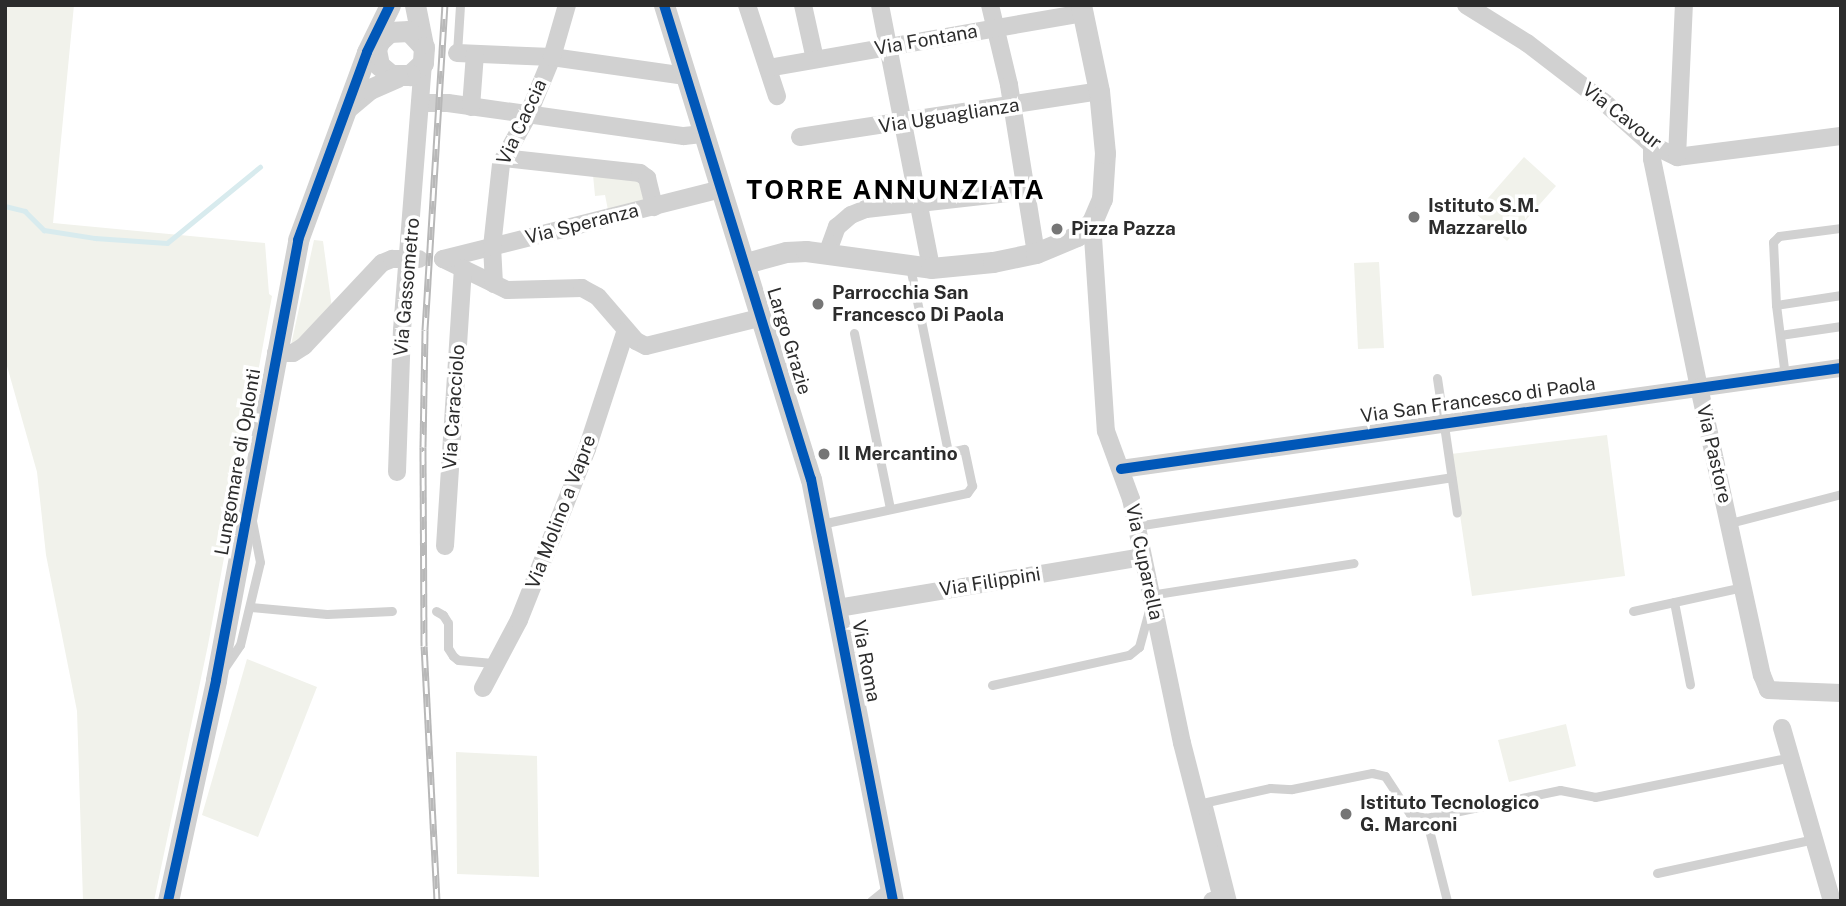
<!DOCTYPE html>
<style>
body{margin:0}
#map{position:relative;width:1846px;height:906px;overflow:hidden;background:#fff;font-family:"Public Sans",sans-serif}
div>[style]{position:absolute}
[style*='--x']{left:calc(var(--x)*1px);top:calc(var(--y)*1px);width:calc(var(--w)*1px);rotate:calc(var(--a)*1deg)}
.green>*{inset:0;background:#f1f2eb}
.stream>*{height:4.5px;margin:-2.25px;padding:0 2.25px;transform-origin:2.25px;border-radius:2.25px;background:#d8ebee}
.service>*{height:9px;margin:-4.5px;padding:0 4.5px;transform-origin:4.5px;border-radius:4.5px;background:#d1d1d1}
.minor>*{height:18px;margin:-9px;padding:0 9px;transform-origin:9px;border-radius:9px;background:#d1d1d1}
.tertiary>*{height:21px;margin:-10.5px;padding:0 10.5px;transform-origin:10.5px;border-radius:10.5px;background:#d1d1d1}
.rail>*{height:7px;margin-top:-3.5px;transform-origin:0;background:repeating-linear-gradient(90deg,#fff 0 13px,#b8b8b8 0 26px);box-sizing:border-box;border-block:2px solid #b8b8b8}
.cycleway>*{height:10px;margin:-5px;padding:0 5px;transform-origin:5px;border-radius:5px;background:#0057b8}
.dots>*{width:19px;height:19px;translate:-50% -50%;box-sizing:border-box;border:4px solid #fff;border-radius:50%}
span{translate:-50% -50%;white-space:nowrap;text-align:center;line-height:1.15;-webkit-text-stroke:7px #fff;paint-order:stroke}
.street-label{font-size:19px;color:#2c2c2c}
.poi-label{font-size:19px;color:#2c2c2c;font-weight:700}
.left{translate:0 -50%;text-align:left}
.district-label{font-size:26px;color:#000;font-weight:700;letter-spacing:2px}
.frame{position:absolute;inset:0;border:7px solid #2c2c2c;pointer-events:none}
</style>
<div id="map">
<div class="green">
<div style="clip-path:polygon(5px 5px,74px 5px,53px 223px,265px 243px,269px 294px,272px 296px,208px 645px,154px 901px,83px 901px,77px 711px,46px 555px,37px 472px,5px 359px)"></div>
<div style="clip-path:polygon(1524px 157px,1556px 186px,1507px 241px,1475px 213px)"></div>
<div style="clip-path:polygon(593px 175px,644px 180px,650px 204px,609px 215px,605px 195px,595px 196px)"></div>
<div style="clip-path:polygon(314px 240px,323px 241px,332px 308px,317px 329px,291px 345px)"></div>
<div style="clip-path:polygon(1379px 262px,1384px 348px,1358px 349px,1354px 263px)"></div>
<div style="clip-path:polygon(1607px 435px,1625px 576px,1472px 596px,1451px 454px)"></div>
<div style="clip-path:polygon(247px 659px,317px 687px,258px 837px,202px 815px)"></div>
<div style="clip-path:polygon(1566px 724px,1576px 766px,1509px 782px,1498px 740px)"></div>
<div style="clip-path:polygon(456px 752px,537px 756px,539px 877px,457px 874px)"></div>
</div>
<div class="stream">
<div style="--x:5;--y:206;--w:21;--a:14"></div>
<div style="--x:25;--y:211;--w:27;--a:45"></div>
<div style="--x:44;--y:230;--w:52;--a:8.9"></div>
<div style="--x:95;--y:238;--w:72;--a:4"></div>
<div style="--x:167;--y:243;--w:120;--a:-39.3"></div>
</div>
<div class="service">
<div style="--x:457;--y:53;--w:48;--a:-86.4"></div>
<div style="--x:1776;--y:305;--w:66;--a:-8.7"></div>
<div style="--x:854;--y:333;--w:179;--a:78.4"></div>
<div style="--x:1780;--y:335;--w:62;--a:-8.4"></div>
<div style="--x:1785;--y:376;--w:72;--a:-97.2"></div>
<div style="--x:1776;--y:305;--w:63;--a:-92.7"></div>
<div style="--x:1773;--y:242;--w:8;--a:-45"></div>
<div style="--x:1779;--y:236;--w:63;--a:-7.4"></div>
<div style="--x:1437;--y:378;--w:136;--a:81.6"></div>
<div style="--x:1730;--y:523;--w:115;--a:-14.6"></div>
<div style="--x:821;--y:524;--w:149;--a:-12"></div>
<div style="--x:967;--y:493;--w:9;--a:-54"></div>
<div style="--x:972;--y:486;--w:38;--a:-102"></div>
<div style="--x:964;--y:449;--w:16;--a:169"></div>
<div style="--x:948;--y:452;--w:189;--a:-101.6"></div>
<div style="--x:1136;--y:526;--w:319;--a:-8.8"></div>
<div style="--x:1150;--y:595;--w:206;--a:-8.9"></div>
<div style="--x:1674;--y:602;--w:84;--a:79"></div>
<div style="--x:251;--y:607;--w:76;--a:5.3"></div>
<div style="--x:327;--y:614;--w:65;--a:-2.6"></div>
<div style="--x:436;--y:611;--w:8;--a:30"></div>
<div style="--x:443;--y:615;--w:9;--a:58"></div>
<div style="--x:448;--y:623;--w:25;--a:90"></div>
<div style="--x:448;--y:648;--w:9;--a:58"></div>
<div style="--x:453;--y:656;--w:6;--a:39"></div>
<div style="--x:458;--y:660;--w:38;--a:5"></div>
<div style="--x:1633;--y:611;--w:113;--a:-12.3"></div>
<div style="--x:225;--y:667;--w:27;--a:-56"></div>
<div style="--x:240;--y:645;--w:85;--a:-76.5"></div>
<div style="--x:260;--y:562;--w:42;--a:-101"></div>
<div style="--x:992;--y:685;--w:140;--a:-12.4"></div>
<div style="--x:1129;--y:655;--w:13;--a:-39"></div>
<div style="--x:1139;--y:647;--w:46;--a:-74.7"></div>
<div style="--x:1657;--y:873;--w:161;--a:-12.2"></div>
<div style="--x:871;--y:901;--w:22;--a:-39"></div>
<div style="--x:1232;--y:901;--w:102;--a:-104.2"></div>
<div style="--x:1207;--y:802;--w:65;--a:-12.5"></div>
<div style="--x:1270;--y:788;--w:22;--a:3"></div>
<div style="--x:1292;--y:789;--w:82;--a:-11.3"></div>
<div style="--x:1372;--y:773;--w:13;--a:13"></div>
<div style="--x:1385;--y:776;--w:45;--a:56.7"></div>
<div style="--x:1410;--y:814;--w:16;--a:14"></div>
<div style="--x:1447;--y:901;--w:86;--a:-104.2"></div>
<div style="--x:1426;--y:818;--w:137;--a:-11.8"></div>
<div style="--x:1560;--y:790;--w:36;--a:11"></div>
<div style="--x:1595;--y:797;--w:200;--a:-11.5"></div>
</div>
<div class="minor">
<div style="--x:747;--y:5;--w:96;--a:71.8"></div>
<div style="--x:803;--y:5;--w:55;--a:77.5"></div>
<div style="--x:880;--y:5;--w:268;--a:79"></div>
<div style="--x:990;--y:5;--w:82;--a:76.6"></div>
<div style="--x:1009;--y:85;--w:170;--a:80.9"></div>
<div style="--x:1466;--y:5;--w:72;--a:31.9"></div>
<div style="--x:1527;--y:43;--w:97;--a:37.5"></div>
<div style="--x:1604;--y:102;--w:64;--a:41.9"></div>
<div style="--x:1652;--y:145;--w:28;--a:26"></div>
<div style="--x:1677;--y:157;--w:165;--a:-7.3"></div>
<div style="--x:457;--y:53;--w:95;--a:2.4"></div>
<div style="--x:552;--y:57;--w:135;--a:8.1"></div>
<div style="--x:768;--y:68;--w:321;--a:-9.9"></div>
<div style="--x:420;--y:103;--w:28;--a:0"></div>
<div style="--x:448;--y:103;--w:238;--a:8"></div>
<div style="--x:684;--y:136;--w:20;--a:-6"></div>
<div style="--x:471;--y:107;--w:53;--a:-85.7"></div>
<div style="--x:800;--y:137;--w:303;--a:-8.7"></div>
<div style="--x:1652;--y:145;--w:14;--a:90"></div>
<div style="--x:1652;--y:159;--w:233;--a:78.4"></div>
<div style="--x:1699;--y:387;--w:295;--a:77.7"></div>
<div style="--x:1762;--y:675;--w:16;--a:68"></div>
<div style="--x:1768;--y:690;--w:73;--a:2.4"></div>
<div style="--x:1677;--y:157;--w:152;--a:-87.4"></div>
<div style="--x:504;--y:158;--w:137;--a:6.3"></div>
<div style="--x:640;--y:173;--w:9;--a:36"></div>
<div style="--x:647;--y:178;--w:30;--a:76"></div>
<div style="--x:1092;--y:222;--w:209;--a:86.2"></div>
<div style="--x:1106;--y:431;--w:72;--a:69.8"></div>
<div style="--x:1131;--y:499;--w:249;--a:78.2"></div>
<div style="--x:1182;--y:743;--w:161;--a:75.6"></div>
<div style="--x:1222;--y:899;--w:10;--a:169"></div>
<div style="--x:827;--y:254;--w:29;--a:-70"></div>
<div style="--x:837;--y:227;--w:18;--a:-41"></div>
<div style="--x:851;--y:215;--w:16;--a:-22"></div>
<div style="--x:866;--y:209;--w:161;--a:-6.4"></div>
<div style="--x:443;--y:259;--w:71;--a:25.8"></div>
<div style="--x:507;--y:290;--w:75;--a:-1.5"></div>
<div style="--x:582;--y:288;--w:18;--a:29"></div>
<div style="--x:598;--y:297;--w:58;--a:49.2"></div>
<div style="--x:636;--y:341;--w:11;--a:27"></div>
<div style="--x:646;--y:346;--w:121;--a:-13.9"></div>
<div style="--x:443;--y:259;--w:288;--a:-14.1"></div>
<div style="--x:494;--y:284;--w:37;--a:-93"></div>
<div style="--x:492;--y:247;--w:83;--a:-83.8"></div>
<div style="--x:501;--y:164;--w:56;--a:-61.1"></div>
<div style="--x:528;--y:115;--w:63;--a:-67.5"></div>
<div style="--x:552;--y:57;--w:54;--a:-73.9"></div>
<div style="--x:276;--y:353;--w:17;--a:0"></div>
<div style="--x:293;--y:353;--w:13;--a:-32"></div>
<div style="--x:304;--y:346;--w:114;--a:-46.8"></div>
<div style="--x:382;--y:263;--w:11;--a:-22"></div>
<div style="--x:392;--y:259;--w:27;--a:0"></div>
<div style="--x:1121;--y:469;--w:727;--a:-7.99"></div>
<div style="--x:397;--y:472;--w:142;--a:-88"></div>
<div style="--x:402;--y:330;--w:268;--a:-85.5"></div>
<div style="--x:445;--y:546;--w:278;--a:-86.3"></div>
<div style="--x:838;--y:608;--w:308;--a:-9.5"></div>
<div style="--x:483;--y:688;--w:77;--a:-62.1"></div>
<div style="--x:519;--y:620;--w:184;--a:-68.3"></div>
<div style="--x:587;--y:449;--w:125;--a:-71.9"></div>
<div style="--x:1782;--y:728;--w:180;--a:73.9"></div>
</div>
<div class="tertiary">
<div style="--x:415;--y:5;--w:41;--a:78.7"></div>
<div style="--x:664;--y:5;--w:496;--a:72.8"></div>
<div style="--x:811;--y:479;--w:430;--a:79"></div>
<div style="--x:373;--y:47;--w:22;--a:-43"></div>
<div style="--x:389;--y:32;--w:20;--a:-3"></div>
<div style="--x:409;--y:31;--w:22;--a:47"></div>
<div style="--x:424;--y:47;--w:16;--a:94"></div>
<div style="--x:423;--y:63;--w:18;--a:137"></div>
<div style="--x:410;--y:75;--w:19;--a:180"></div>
<div style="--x:391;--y:75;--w:16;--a:-140"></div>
<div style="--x:379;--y:65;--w:16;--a:-101"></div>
<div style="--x:376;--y:49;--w:8;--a:-67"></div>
<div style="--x:347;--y:108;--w:30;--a:-40"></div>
<div style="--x:370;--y:89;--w:30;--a:-24"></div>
<div style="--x:746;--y:263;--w:41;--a:-15.4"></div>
<div style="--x:786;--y:252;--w:20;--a:-3"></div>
<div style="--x:806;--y:251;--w:126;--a:7.7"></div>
<div style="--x:931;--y:268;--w:62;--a:-5.5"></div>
<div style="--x:993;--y:262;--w:44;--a:-11.8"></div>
<div style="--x:1036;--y:253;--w:44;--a:-22.5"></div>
<div style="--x:1077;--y:236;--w:21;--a:-43"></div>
<div style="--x:1092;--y:222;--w:25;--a:-67"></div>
<div style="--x:1102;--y:199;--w:46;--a:-86.3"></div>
<div style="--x:1105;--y:153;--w:62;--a:-95.5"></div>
<div style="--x:1099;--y:91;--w:88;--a:-101.8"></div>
<div style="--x:168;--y:901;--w:226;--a:-77.7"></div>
<div style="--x:216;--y:680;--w:448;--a:-79.4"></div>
<div style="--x:298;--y:240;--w:200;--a:-69.8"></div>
<div style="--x:367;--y:52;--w:52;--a:-63.9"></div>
</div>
<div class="rail">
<div style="--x:437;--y:901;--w:255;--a:-92.9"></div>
<div style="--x:424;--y:646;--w:199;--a:-90.3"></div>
<div style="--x:423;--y:447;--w:117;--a:-89"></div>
<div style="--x:425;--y:330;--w:326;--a:-86.5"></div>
</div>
<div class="cycleway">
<div style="--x:664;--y:5;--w:496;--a:72.8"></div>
<div style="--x:811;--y:479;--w:430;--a:79"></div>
<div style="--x:1121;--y:469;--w:727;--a:-7.99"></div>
<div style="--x:168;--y:901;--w:226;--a:-77.7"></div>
<div style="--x:216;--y:680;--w:448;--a:-79.4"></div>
<div style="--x:298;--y:240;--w:200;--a:-69.8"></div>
<div style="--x:367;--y:52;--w:52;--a:-63.9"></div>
</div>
<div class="dots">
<div style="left:1414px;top:217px;background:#767676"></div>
<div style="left:1057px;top:229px;background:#767676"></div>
<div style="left:818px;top:304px;background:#767676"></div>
<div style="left:824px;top:454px;background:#767676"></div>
<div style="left:1346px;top:814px;background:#767676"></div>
</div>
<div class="street-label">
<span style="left:926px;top:40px;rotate:-10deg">Via Fontana</span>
<span style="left:949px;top:116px;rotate:-9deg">Via Uguaglianza</span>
<span style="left:1622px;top:116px;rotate:38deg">Via Cavour</span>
<span style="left:522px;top:122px;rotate:-65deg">Via Caccia</span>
<span style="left:582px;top:224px;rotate:-14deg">Via Speranza</span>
<span style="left:407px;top:287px;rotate:-85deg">Via Gassometro</span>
<span style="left:789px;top:341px;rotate:73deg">Largo Grazie</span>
<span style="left:1478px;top:400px;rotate:-8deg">Via San Francesco di Paola</span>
<span style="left:454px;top:407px;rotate:-86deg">Via Caracciolo</span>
<span style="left:1714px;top:454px;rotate:77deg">Via Pastore</span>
<span style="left:238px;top:462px;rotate:-80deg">Lungomare di Oplonti</span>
<span style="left:561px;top:512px;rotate:-69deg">Via Molino a Vapre</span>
<span style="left:1144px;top:562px;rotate:78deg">Via Cuparella</span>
<span style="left:990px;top:582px;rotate:-9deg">Via Filippini</span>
<span style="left:866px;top:661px;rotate:79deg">Via Roma</span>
</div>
<div class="poi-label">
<span class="left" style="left:1428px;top:217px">Istituto S.M.<br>Mazzarello</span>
<span class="left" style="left:1071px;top:229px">Pizza Pazza</span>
<span class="left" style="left:832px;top:304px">Parrocchia San<br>Francesco Di Paola</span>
<span class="left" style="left:838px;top:454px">Il Mercantino</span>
<span class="left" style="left:1360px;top:814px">Istituto Tecnologico<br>G. Marconi</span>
</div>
<div class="district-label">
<span style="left:896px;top:190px">TORRE ANNUNZIATA</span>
</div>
<div class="frame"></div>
</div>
